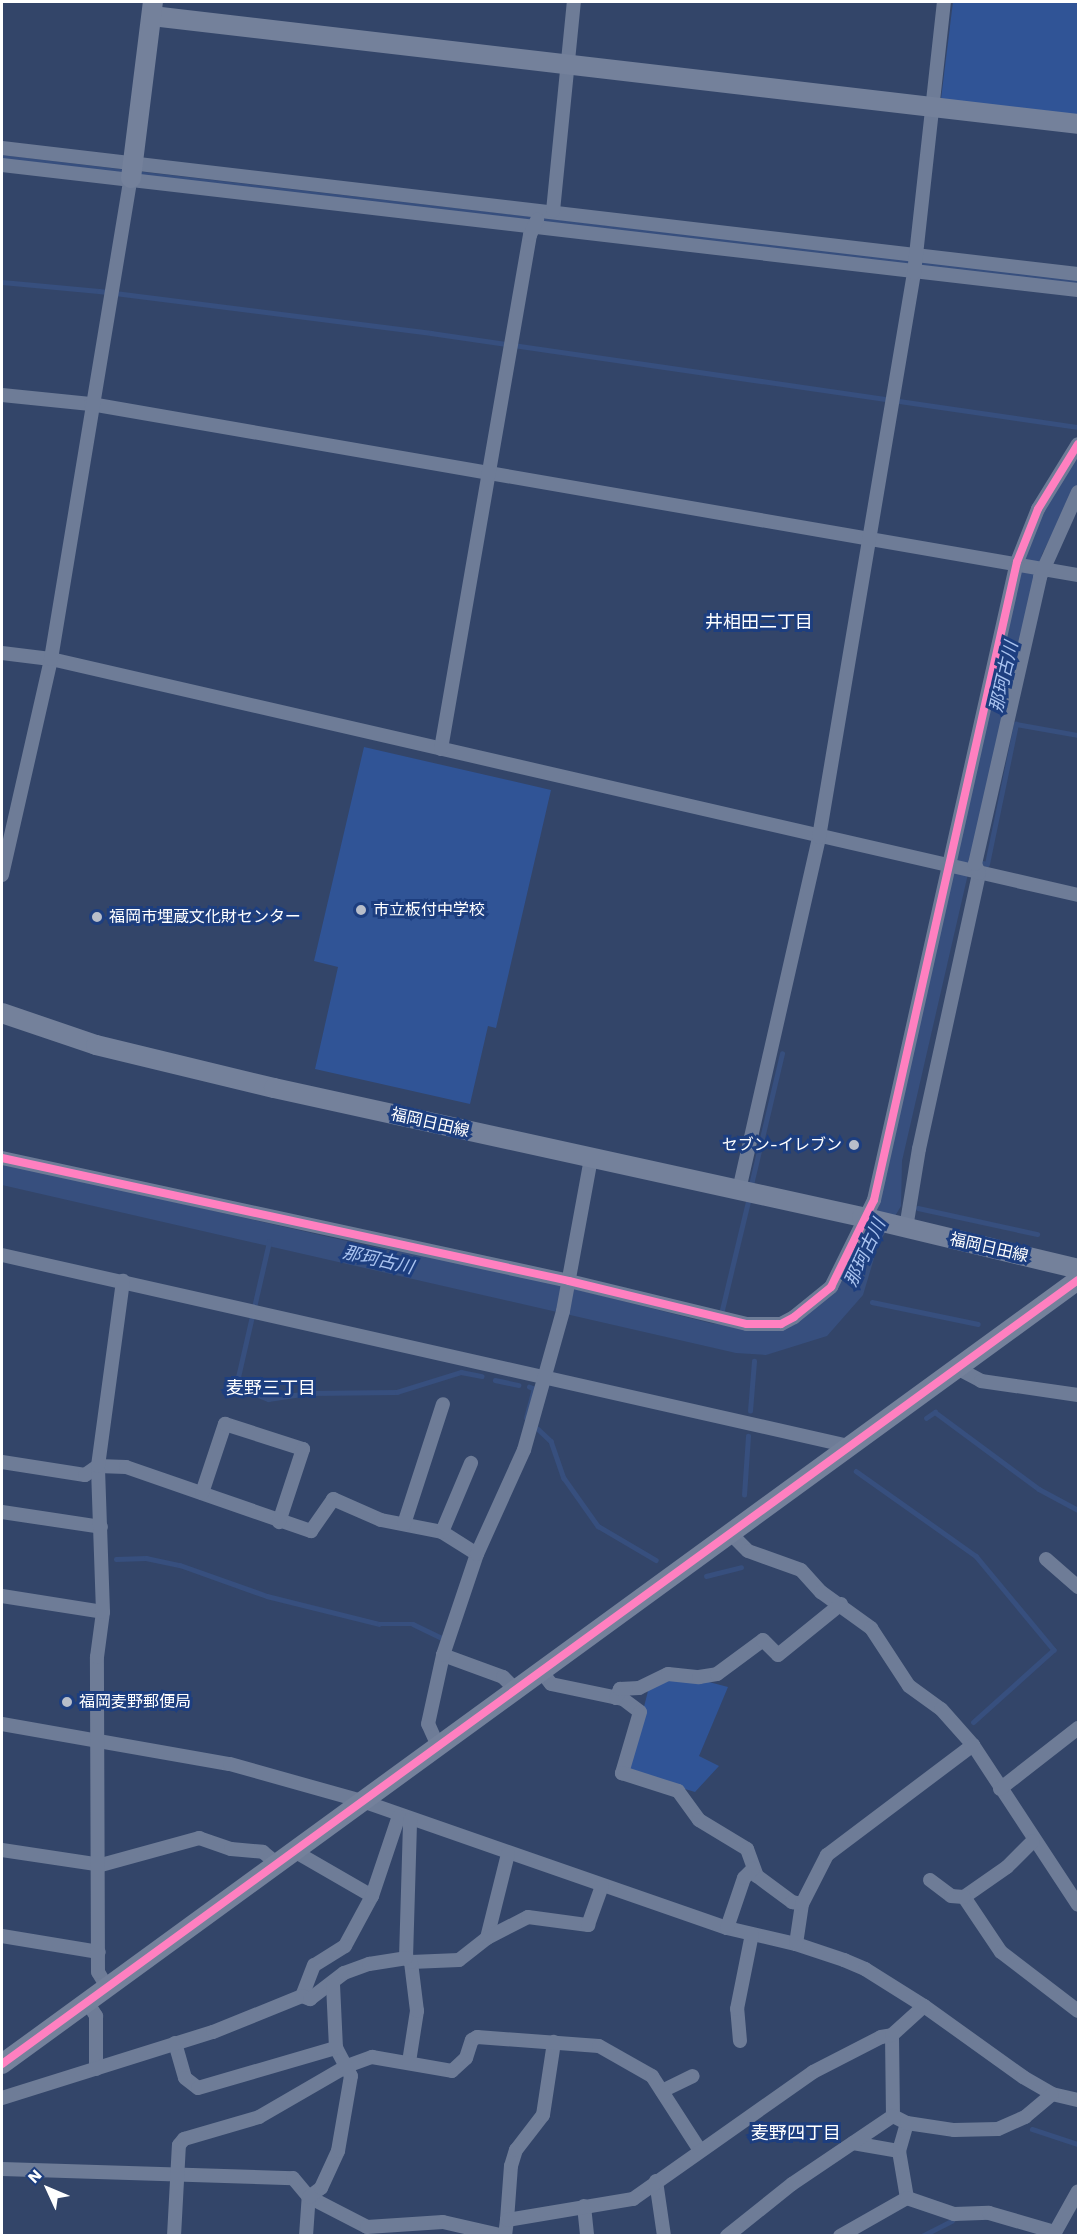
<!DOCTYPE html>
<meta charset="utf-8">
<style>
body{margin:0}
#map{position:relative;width:1080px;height:2237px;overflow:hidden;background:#334569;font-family:"Work Sans","Noto Sans JP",sans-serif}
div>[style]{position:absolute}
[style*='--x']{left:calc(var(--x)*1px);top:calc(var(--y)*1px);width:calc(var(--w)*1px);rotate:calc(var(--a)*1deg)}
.green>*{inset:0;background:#305496}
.water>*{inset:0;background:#374f7e}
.stream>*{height:4.5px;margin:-2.25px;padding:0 2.25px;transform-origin:2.25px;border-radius:2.25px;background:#374f7e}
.street>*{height:14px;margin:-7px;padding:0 7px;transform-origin:7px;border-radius:7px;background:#6e7c97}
.secondary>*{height:20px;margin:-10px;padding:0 10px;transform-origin:10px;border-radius:10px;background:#74819b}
.cycleway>*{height:8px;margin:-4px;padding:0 4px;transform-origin:4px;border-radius:4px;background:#ff80c0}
.dots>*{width:16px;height:16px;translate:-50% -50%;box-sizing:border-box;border:3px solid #1d3e7f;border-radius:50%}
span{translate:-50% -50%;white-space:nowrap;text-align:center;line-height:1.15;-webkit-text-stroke:6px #1d3e7f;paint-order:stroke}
.poi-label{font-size:16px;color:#fff}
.left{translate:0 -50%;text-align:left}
.right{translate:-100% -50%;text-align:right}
.street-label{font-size:16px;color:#fff}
.neighbourhood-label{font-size:18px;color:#fff}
.water-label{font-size:18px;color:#abc4f0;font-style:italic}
.frame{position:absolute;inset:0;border:3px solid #fff;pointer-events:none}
.north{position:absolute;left:18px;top:2159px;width:60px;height:60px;-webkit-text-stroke:4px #1d3e7f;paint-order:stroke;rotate:314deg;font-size:16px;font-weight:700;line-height:24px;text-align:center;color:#fff}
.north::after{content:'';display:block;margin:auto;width:21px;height:27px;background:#fff;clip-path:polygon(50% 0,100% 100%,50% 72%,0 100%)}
</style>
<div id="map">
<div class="green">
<div style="clip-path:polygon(953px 2px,1078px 2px,1078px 117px,941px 99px)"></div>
<div style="clip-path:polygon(364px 747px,551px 790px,496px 1028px,488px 1026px,470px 1104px,315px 1069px,338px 967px,314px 961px)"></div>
<div style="clip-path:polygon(686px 1676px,728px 1687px,699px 1756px,719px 1766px,695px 1792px,632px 1773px,629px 1766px,649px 1687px)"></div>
</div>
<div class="water">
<div style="clip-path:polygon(1078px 453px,1078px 485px,1042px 554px,1036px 578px,902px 1161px,901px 1206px,878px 1245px,863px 1295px,827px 1336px,766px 1355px,736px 1353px,2px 1185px,2px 1163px,369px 1246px,487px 1267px,710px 1323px,765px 1331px,790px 1324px,828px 1297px,843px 1280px,857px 1237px,875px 1203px,1019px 574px,1041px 510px)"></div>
</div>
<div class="stream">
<div style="--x:2;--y:157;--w:126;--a:6.8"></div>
<div style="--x:135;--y:173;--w:949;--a:6.59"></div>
<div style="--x:2;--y:282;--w:97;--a:5.3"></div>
<div style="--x:99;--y:291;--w:335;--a:7.2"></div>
<div style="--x:431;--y:333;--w:654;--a:8.27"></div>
<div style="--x:977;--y:862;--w:10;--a:11"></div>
<div style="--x:987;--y:864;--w:143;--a:-78.3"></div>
<div style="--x:1016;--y:724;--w:63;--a:10.1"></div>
<div style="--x:750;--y:1189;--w:139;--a:-76.7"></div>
<div style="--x:918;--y:1208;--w:122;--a:12.3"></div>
<div style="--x:872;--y:1302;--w:108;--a:11.7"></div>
<div style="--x:721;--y:1314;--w:120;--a:-76.5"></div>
<div style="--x:495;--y:1380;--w:24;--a:12"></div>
<div style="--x:236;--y:1386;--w:35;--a:22"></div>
<div style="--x:268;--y:1399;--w:40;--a:-8.5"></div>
<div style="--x:308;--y:1393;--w:89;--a:-0.6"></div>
<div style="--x:397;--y:1392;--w:67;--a:-17.4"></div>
<div style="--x:461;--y:1372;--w:21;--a:11"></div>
<div style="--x:236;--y:1386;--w:148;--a:-77.1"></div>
<div style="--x:750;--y:1411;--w:50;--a:-85.4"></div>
<div style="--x:526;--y:1418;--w:30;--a:-75"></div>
<div style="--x:534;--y:1389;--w:5;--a:-158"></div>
<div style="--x:926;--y:1418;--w:11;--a:-34"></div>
<div style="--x:935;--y:1412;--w:129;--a:36.5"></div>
<div style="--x:1039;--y:1489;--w:44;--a:28.3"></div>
<div style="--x:538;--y:1429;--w:18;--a:43"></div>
<div style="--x:551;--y:1441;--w:39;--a:71"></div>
<div style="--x:564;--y:1478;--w:59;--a:54.7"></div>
<div style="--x:598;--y:1526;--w:67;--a:30.4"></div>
<div style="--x:856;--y:1471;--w:147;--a:35.3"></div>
<div style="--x:976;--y:1556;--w:122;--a:50.3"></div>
<div style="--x:1054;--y:1650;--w:108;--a:138"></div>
<div style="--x:744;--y:1495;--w:59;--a:-86.1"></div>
<div style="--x:116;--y:1559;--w:30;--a:-2"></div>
<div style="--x:146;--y:1558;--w:35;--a:12"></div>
<div style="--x:180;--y:1565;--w:92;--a:19.6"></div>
<div style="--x:267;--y:1596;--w:115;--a:14"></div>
<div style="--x:379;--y:1624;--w:34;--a:0"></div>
<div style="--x:413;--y:1624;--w:30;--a:26"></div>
<div style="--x:706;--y:1576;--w:36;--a:-14"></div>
<div style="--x:1032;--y:2129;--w:48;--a:18.1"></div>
<div style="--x:922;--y:2236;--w:33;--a:-27"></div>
</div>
<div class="street">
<div style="--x:2;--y:148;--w:1083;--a:6.68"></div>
<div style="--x:2;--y:165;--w:1083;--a:6.63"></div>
<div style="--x:553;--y:211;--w:210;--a:-84.3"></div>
<div style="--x:2;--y:395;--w:89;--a:5.8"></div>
<div style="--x:91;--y:404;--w:1002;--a:9.83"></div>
<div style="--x:2;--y:653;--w:49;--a:7"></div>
<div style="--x:51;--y:659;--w:1054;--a:12.94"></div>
<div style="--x:441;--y:749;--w:522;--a:-80.18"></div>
<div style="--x:530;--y:235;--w:17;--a:-65"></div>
<div style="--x:2;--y:875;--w:221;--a:-77.2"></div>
<div style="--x:51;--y:659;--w:488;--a:-80.6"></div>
<div style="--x:2;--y:1158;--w:580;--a:12.24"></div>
<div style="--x:569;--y:1281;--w:183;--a:13.6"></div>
<div style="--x:747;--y:1324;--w:34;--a:0"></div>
<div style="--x:781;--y:1324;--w:15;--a:-28"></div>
<div style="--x:794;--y:1317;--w:48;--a:-39"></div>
<div style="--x:831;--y:1287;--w:97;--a:-63.7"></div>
<div style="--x:874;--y:1200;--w:654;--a:-77.37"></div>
<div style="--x:1017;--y:562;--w:57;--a:-68.4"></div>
<div style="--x:1038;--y:509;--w:76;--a:-58.4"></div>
<div style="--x:739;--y:1190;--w:362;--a:-77.2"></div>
<div style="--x:819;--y:837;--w:572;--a:-80.44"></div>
<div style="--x:914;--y:273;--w:273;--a:-83.7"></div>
<div style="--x:906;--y:1228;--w:80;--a:-80.7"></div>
<div style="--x:919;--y:1149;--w:282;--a:-77.7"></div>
<div style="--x:979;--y:873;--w:10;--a:-114"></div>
<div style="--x:975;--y:864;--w:294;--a:-77.2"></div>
<div style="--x:1040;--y:577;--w:93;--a:-65.9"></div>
<div style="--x:2;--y:1255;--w:868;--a:12.71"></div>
<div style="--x:957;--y:1368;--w:27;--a:28"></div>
<div style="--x:981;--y:1381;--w:98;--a:8.2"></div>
<div style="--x:2;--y:1462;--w:84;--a:8.9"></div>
<div style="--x:85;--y:1475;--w:16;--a:-35"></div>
<div style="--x:98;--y:1466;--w:28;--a:2"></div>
<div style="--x:126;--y:1467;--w:196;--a:19.1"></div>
<div style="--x:311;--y:1531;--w:39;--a:-55"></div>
<div style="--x:333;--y:1499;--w:52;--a:23.6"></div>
<div style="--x:381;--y:1520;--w:62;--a:11.1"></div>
<div style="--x:442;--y:1532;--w:41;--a:32.2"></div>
<div style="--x:202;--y:1493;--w:73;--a:-71.6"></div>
<div style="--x:225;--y:1424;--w:82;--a:17.8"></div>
<div style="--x:303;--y:1449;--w:77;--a:108.2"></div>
<div style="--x:2;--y:1512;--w:100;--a:8.6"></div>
<div style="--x:404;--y:1524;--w:126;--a:-72"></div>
<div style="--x:442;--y:1532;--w:75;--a:-67.2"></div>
<div style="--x:730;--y:1533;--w:25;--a:45"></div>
<div style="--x:748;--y:1551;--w:56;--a:19.7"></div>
<div style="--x:801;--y:1570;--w:30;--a:48"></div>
<div style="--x:821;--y:1592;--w:62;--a:35.8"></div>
<div style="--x:871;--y:1628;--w:69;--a:56.8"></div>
<div style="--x:909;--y:1686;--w:39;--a:36"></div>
<div style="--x:941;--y:1709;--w:48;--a:48.4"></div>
<div style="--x:973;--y:1745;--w:191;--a:56.7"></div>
<div style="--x:1046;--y:1559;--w:43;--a:41.2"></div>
<div style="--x:2;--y:1596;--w:102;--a:9"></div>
<div style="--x:443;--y:1655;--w:64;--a:20.1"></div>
<div style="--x:503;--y:1677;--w:17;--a:45"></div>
<div style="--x:541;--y:1671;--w:16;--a:52"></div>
<div style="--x:551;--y:1684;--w:74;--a:11.8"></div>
<div style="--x:623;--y:1699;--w:21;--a:37"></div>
<div style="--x:640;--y:1712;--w:64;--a:106.4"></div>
<div style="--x:622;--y:1773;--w:59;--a:17.8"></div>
<div style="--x:678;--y:1791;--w:36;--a:54"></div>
<div style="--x:699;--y:1820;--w:56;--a:31.1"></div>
<div style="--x:747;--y:1849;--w:29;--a:70"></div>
<div style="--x:757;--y:1876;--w:44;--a:36.6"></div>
<div style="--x:792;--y:1902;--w:10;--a:11"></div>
<div style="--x:616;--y:1698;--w:10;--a:-66"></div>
<div style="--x:620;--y:1689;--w:19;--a:-3"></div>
<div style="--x:639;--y:1688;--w:32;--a:-26"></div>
<div style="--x:668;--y:1674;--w:31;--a:6"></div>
<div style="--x:699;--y:1677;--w:18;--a:-9"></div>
<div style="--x:717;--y:1674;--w:57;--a:-36.5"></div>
<div style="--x:763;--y:1640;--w:21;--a:45"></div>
<div style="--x:778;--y:1655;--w:81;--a:-39"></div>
<div style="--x:2;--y:1724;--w:231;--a:10"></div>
<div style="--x:230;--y:1764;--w:137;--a:15.7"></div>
<div style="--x:362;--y:1801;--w:386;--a:19.2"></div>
<div style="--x:727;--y:1928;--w:71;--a:13.1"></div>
<div style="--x:796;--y:1944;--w:51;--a:18.4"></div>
<div style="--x:844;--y:1960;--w:23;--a:23"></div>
<div style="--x:865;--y:1969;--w:70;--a:32.1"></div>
<div style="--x:924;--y:2006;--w:122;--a:35.6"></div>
<div style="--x:1023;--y:2077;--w:34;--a:30"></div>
<div style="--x:1052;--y:2094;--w:27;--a:13"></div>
<div style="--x:438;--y:1746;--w:24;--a:-114"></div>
<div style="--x:428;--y:1724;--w:71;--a:-77.7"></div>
<div style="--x:443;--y:1655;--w:107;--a:-71.4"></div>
<div style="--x:477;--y:1554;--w:114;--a:-65.7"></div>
<div style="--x:524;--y:1450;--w:144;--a:-74.3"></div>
<div style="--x:563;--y:1311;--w:155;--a:-79.6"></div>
<div style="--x:1000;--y:1789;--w:99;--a:-38"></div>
<div style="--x:1033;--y:1841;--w:37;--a:135"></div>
<div style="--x:1007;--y:1867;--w:52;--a:145.1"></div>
<div style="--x:964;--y:1897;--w:66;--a:56.1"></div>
<div style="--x:1001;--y:1952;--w:97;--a:37.5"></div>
<div style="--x:2;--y:1850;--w:100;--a:8.6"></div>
<div style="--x:101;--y:1865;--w:102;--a:-15.4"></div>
<div style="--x:199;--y:1838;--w:34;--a:19"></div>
<div style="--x:231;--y:1849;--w:32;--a:5"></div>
<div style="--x:263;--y:1852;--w:17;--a:40"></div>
<div style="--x:294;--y:1851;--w:90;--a:30"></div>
<div style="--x:372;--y:1896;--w:57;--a:118.4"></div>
<div style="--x:345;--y:1946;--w:36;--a:148"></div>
<div style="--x:314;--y:1965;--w:33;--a:111"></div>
<div style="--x:930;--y:1880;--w:26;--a:37"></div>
<div style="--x:951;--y:1896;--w:13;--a:4"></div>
<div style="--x:372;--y:1896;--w:84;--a:-71.4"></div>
<div style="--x:727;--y:1928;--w:53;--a:-71.2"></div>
<div style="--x:744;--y:1878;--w:13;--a:-45"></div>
<div style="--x:2;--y:1936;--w:98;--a:9.4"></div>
<div style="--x:487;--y:1938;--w:87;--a:-76"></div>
<div style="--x:796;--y:1944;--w:40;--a:-81.5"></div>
<div style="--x:802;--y:1904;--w:55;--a:-63"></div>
<div style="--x:827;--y:1855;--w:183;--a:-37"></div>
<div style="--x:411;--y:1962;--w:48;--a:-2.4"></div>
<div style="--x:459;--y:1960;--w:36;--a:-38"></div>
<div style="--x:487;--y:1938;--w:46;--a:-27.1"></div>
<div style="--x:528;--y:1917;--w:61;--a:7.6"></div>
<div style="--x:588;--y:1925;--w:41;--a:-70.3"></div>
<div style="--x:107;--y:1987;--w:17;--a:-121"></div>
<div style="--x:98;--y:1972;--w:315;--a:-90.2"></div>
<div style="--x:97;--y:1657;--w:45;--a:-82.4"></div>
<div style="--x:103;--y:1612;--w:146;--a:-92"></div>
<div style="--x:98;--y:1466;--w:187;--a:-82.3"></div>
<div style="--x:87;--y:2002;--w:17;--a:57"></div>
<div style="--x:96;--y:2016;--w:53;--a:90"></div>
<div style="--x:892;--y:2035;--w:81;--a:89.3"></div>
<div style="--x:740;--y:2041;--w:32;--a:-95"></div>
<div style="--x:737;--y:2009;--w:76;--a:-78.7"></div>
<div style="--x:175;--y:2043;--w:36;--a:74"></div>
<div style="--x:185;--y:2078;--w:16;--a:38"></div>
<div style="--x:198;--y:2088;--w:144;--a:-16.2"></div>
<div style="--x:409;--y:2062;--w:52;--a:-81.1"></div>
<div style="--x:417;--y:2011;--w:49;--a:-97"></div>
<div style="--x:411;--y:1962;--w:6;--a:-141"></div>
<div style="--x:406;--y:1958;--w:138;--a:-88.3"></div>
<div style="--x:662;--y:2091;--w:34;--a:-26"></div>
<div style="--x:2;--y:2098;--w:221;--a:-17.4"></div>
<div style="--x:213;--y:2032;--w:96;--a:-22"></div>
<div style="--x:302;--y:1996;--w:9;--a:21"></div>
<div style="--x:310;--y:1999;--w:43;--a:-37.4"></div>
<div style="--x:344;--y:1973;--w:27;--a:-20"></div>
<div style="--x:369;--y:1964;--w:37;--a:-9"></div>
<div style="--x:853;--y:2143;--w:47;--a:9.9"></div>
<div style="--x:2;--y:2169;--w:291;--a:1.8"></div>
<div style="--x:293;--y:2178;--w:25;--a:50"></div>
<div style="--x:309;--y:2197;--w:65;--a:27.3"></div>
<div style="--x:367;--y:2227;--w:76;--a:-3.8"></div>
<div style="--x:443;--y:2222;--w:63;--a:12.9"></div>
<div style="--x:656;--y:2181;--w:56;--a:81.7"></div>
<div style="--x:907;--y:2198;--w:48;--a:-99.7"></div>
<div style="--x:899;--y:2151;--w:29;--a:-74"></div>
<div style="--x:584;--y:2206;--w:30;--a:84"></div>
<div style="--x:507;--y:2220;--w:54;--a:-85.8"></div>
<div style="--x:511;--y:2166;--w:17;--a:-73"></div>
<div style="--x:516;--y:2150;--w:44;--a:-52.4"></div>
<div style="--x:543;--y:2115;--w:74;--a:-81.4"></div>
<div style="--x:174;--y:2236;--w:91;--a:-86.9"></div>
<div style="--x:179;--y:2145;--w:8;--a:-50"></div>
<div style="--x:184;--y:2139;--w:78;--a:-16.3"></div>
<div style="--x:259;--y:2117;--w:102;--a:-30.1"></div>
<div style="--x:347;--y:2066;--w:27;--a:-20"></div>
<div style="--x:372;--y:2057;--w:81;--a:9.9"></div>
<div style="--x:452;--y:2071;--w:19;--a:-43"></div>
<div style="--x:466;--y:2058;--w:19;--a:-72"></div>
<div style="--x:472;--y:2040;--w:6;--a:-31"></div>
<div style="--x:477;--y:2037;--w:122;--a:4.2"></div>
<div style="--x:599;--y:2046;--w:61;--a:29.5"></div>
<div style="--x:652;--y:2076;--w:87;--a:57.2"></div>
<div style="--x:306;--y:2236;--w:39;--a:-86"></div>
<div style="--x:309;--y:2197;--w:15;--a:-37"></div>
<div style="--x:321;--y:2188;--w:41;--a:-65.3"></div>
<div style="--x:338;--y:2151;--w:76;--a:-80.2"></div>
<div style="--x:351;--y:2076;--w:32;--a:-118"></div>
<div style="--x:336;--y:2048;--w:63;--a:-92.7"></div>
<div style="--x:505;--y:2236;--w:16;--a:-83"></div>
<div style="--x:507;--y:2220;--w:128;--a:-9.5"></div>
<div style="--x:633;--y:2199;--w:220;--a:-35.2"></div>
<div style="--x:813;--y:2072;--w:76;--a:-27.2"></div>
<div style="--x:881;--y:2037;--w:11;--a:-10"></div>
<div style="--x:892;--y:2035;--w:43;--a:-42.2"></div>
<div style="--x:727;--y:2236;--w:83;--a:-38.7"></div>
<div style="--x:792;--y:2184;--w:122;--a:-34"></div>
<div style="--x:893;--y:2116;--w:16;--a:27"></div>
<div style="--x:907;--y:2123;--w:48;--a:8.5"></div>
<div style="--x:954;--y:2130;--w:44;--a:-1.3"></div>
<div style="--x:998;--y:2129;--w:30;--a:-24"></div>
<div style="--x:1025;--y:2117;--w:35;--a:-40"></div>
<div style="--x:840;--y:2236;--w:77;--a:-29.6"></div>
<div style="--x:907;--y:2198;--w:50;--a:18.8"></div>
<div style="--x:954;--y:2214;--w:35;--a:-2"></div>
<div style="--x:989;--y:2213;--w:69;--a:16.1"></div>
<div style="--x:1053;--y:2236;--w:51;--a:-60.9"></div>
</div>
<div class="secondary">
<div style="--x:152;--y:16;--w:932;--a:6.65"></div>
<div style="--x:131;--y:178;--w:177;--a:-82.9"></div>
<div style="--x:2;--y:1013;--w:99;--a:18.8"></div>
<div style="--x:96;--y:1045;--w:183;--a:13.6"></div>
<div style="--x:274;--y:1088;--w:602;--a:12.37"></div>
<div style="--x:862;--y:1217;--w:222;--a:13.5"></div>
<div style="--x:2;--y:2064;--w:1331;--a:-36.08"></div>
</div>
<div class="cycleway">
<div style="--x:2;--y:1158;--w:580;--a:12.24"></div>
<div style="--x:569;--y:1281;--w:183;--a:13.6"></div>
<div style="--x:747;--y:1324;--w:34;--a:0"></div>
<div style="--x:781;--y:1324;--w:15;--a:-28"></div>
<div style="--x:794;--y:1317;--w:48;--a:-39"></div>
<div style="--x:831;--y:1287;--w:97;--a:-63.7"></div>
<div style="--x:874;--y:1200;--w:654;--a:-77.37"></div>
<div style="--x:1017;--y:562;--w:57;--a:-68.4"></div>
<div style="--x:1038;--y:509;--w:76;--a:-58.4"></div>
<div style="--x:2;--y:2064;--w:1331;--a:-36.08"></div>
</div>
<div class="dots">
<div style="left:361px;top:910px;background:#b8beca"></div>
<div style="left:97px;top:917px;background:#b8beca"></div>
<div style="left:854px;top:1145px;background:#b8beca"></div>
<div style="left:67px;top:1702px;background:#b8beca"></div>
</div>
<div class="poi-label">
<span class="left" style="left:373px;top:910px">市立板付中学校</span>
<span class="left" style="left:109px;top:917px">福岡市埋蔵文化財センター</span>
<span class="right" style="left:842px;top:1145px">セブン-イレブン</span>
<span class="left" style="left:79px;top:1702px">福岡麦野郵便局</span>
</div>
<div class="street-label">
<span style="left:430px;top:1123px;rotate:13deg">福岡日田線</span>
<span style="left:989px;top:1248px;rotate:13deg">福岡日田線</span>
</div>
<div class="neighbourhood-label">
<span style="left:759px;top:622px">井相田二丁目</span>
<span style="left:271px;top:1388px">麦野三丁目</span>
<span style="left:796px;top:2133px">麦野四丁目</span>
</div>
<div class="water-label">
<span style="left:1004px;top:677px;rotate:-77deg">那珂古川</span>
<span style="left:865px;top:1253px;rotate:-65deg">那珂古川</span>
<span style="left:378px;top:1260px;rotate:13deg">那珂古川</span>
</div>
<div class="frame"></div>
<div class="north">N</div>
</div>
